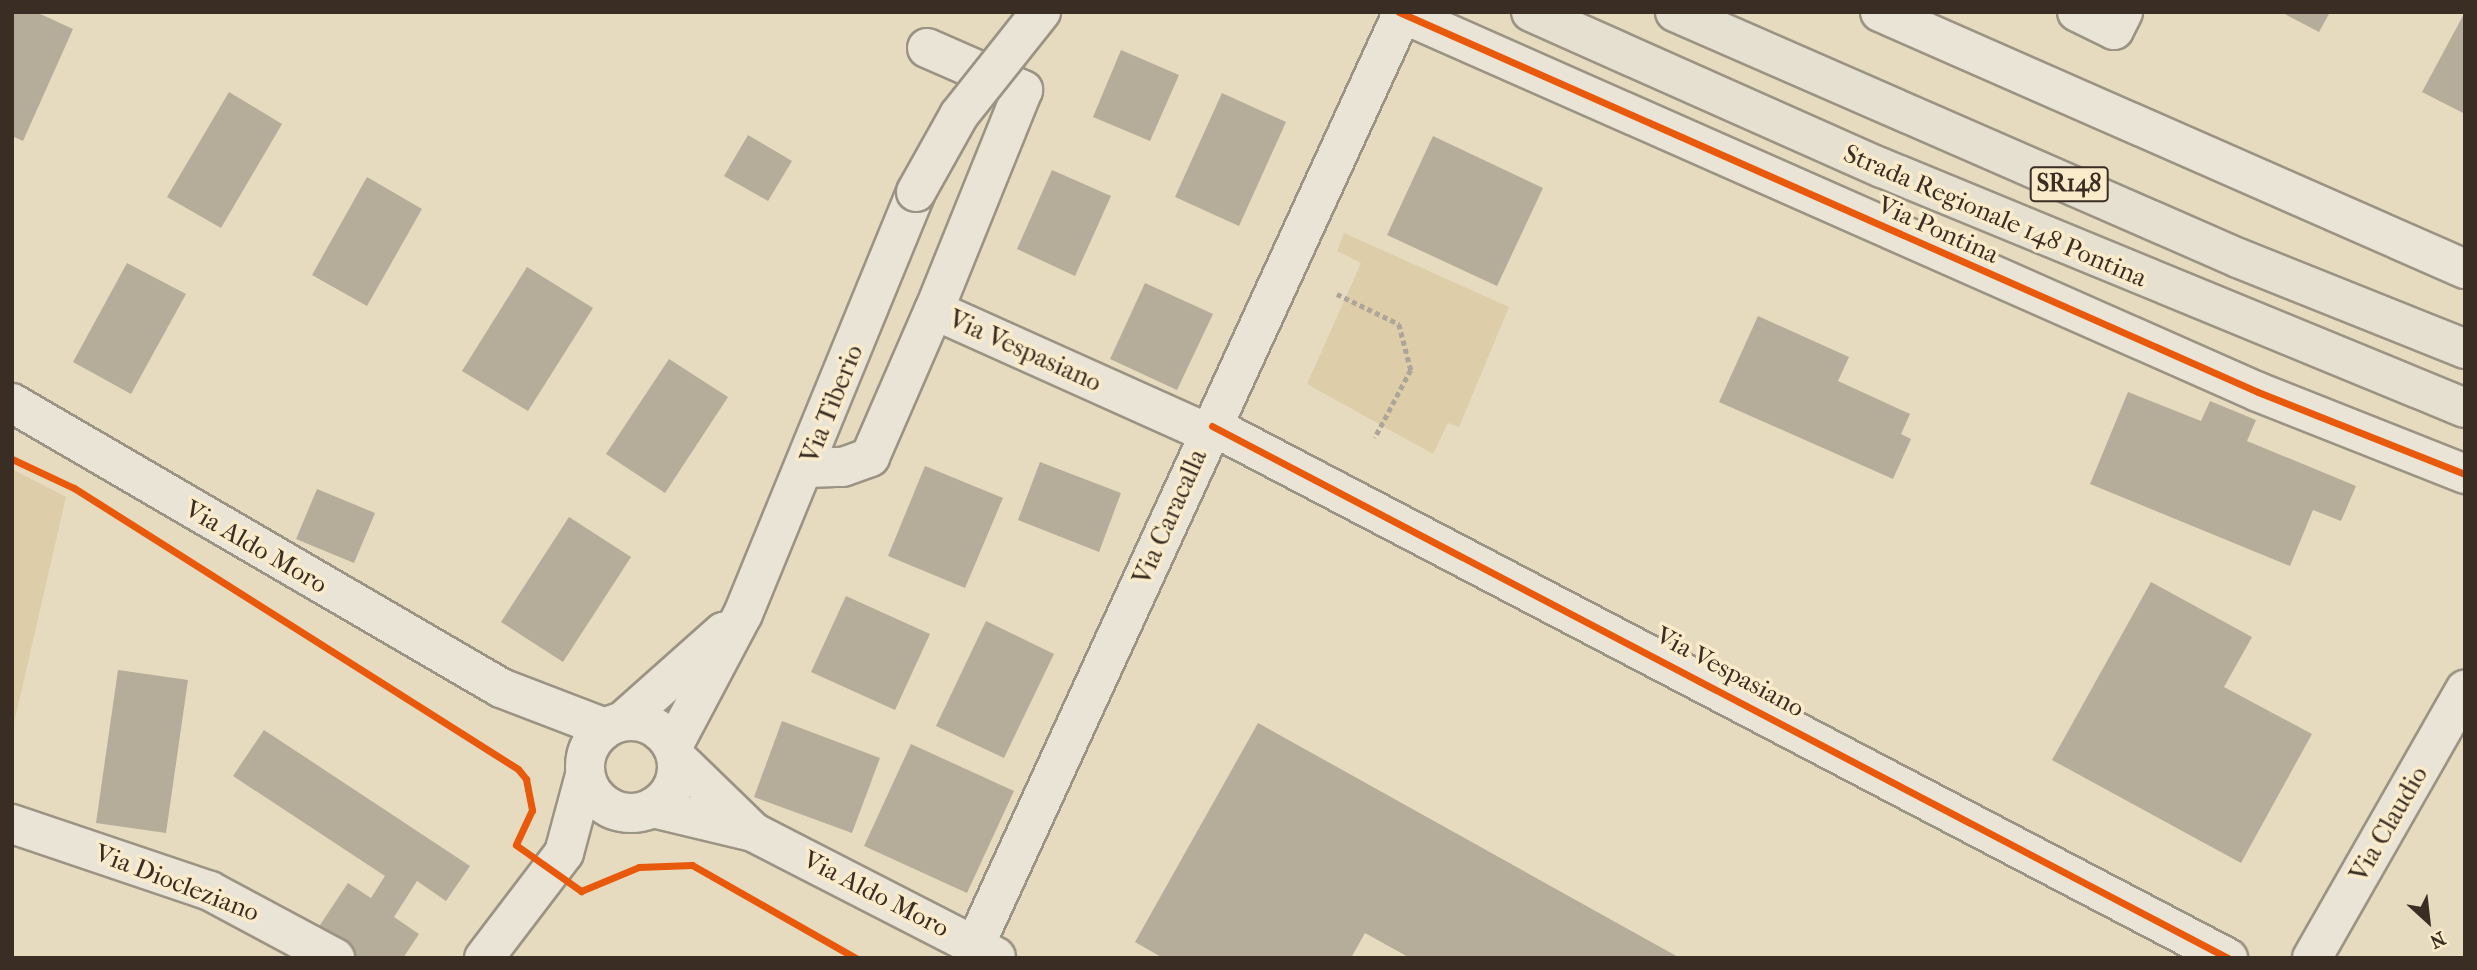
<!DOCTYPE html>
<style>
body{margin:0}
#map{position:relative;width:2477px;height:970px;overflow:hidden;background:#e7dbbf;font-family:"IM FELL French Canon",serif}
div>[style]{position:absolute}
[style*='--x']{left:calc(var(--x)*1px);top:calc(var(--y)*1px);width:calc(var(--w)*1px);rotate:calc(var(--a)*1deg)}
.green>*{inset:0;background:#decda9}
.building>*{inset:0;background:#b5ac9a}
.path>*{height:4.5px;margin-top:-2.25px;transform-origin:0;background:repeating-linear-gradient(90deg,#aca59a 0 5px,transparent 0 8.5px)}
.roads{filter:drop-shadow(2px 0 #9b9383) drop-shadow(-2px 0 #9b9383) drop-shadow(0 2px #9b9383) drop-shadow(0 -2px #9b9383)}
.minor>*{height:38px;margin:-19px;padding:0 19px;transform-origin:19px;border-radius:19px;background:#eae4d6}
.minor>.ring{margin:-19px;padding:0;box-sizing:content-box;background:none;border:38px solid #eae4d6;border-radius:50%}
.highway>*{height:38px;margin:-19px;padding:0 19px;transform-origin:19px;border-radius:19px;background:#e6e0d0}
.bridges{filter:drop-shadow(2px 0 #9b9383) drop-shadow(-2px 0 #9b9383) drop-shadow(0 2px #9b9383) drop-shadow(0 -2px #9b9383)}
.minor-bridge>*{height:38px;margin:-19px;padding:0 19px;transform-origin:19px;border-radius:19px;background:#eae4d6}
.cycleway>*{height:7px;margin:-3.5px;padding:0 3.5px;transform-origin:3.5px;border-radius:3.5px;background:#e8590c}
span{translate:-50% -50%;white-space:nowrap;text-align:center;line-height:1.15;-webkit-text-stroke:7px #faeccb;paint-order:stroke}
.shield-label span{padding:2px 5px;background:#faeccb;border:2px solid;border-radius:5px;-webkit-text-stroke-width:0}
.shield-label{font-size:24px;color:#392d24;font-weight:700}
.street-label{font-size:26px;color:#392d24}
.frame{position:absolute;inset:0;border:14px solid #392d24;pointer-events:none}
.north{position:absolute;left:2393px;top:886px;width:70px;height:70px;-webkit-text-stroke:5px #faeccb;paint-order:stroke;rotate:153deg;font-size:19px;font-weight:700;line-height:28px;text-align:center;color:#392d24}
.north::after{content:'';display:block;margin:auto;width:24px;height:32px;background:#392d24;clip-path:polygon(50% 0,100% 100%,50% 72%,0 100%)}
</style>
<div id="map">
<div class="green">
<div style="clip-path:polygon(1344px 233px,1509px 307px,1459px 427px,1448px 423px,1433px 454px,1307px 384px,1361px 263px,1337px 251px)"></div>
<div style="clip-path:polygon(12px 469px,66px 497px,12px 732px)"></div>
</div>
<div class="building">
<div style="clip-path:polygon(12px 12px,36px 12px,73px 29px,23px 141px,12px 136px)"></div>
<div style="clip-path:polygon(2281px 12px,2330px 12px,2319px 32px)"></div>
<div style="clip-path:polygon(2465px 12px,2465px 114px,2422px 92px)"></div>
<div style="clip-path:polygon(1121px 50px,1179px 75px,1150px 141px,1093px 117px)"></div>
<div style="clip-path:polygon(229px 92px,282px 124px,221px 228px,167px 197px)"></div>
<div style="clip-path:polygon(1222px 93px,1286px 122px,1239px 226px,1175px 197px)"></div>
<div style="clip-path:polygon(748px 135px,792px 161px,768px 201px,724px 176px)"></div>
<div style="clip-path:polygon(1433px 136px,1543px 188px,1497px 286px,1387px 235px)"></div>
<div style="clip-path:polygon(1052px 170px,1111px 196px,1075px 276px,1017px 249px)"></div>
<div style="clip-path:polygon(367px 177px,422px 209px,367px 306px,312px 275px)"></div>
<div style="clip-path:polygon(127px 263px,186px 294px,131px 394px,73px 362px)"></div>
<div style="clip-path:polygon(527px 267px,593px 308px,528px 411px,462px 371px)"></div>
<div style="clip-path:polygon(1145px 283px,1213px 314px,1177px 390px,1110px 359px)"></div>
<div style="clip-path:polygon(1758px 316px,1849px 357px,1838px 381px,1910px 414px,1901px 434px,1911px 439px,1893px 479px,1719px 402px)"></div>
<div style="clip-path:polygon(669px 359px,728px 397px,665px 493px,606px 454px)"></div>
<div style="clip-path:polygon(2128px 392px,2201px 421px,2210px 401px,2256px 420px,2247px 441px,2356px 486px,2341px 521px,2313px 510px,2290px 566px,2090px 484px)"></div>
<div style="clip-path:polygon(1040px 462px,1121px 493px,1099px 552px,1018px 520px)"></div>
<div style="clip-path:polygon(925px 466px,1003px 498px,965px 588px,888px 556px)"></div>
<div style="clip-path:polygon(317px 489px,375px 513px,354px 563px,296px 539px)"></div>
<div style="clip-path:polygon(569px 517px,631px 557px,563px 662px,501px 622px)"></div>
<div style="clip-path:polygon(2151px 582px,2252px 637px,2224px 687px,2312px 734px,2241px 863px,2052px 760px)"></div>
<div style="clip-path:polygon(846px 596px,930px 634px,895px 710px,811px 672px)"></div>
<div style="clip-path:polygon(986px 621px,1054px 654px,1004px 758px,936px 726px)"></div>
<div style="clip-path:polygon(118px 670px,188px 680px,166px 833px,96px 823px)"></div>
<div style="clip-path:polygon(782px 721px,880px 758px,852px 833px,754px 797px)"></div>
<div style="clip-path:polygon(1258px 723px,1680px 958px,1410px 958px,1365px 933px,1351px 958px,1163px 958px,1135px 942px)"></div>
<div style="clip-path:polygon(264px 730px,470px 866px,446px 901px,417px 881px,394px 917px,419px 934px,403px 958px,356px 958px,316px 931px,348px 883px,371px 898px,385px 876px,233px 776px)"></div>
<div style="clip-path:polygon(911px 744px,1014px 791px,967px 893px,864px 846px)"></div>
</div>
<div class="path">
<div style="--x:1337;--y:294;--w:69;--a:25.8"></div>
<div style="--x:1399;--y:324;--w:48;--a:75.4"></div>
<div style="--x:1411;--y:370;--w:77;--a:117.9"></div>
</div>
<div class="roads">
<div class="minor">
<div style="--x:1399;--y:12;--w:939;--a:23.86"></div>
<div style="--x:2258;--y:392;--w:223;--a:21.6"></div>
<div style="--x:1880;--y:12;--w:639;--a:23.72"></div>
<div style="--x:2077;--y:12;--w:41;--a:25.9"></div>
<div style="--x:2114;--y:30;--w:20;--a:-63"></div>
<div style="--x:927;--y:48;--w:105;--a:23.6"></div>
<div style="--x:1023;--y:90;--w:237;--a:112"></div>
<div style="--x:12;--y:403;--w:566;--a:30.23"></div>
<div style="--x:501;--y:688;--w:111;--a:21"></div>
<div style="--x:1212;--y:426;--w:1147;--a:27.64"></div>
<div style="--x:807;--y:468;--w:36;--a:-2"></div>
<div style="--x:843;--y:467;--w:29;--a:-20"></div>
<div style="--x:870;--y:457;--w:160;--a:-66.5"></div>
<div style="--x:934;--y:310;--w:300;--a:24.2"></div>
<div class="ring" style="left:585px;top:721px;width:54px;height:54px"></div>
<div style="--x:623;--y:721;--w:134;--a:-41.7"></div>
<div style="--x:673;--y:746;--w:149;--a:-62.1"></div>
<div style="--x:743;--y:614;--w:456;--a:-67.7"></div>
<div style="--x:677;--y:758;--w:105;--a:44.2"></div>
<div style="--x:653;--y:808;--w:103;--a:13.5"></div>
<div style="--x:753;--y:832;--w:273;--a:27.2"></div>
<div style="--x:12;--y:824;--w:209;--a:18.7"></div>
<div style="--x:210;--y:891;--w:142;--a:28.2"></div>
<div style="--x:975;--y:945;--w:1024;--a:-65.36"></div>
<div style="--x:484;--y:958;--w:132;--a:-52.7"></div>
<div style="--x:564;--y:853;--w:81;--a:-74.9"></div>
<div style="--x:2312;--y:958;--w:309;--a:-60.3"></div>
</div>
<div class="highway">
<div style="--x:1531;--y:12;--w:384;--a:24"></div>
<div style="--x:1882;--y:168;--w:630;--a:22.38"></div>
<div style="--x:1675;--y:12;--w:614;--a:23.6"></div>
<div style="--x:2238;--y:258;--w:245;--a:21.8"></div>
</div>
</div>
<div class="bridges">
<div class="minor-bridge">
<div style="--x:916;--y:192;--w:88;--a:-60.8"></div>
<div style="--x:959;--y:115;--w:132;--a:-51.5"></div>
</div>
</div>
<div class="cycleway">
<div style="--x:1399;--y:12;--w:939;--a:23.86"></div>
<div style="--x:2258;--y:392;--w:223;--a:21.6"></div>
<div style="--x:1212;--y:426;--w:1147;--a:27.64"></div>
<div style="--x:12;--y:459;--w:68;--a:25.1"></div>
<div style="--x:74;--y:488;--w:525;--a:32.33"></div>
<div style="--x:518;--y:769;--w:13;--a:51"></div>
<div style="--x:526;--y:779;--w:32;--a:79"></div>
<div style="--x:532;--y:810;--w:38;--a:115"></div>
<div style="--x:516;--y:845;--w:80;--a:35.3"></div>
<div style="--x:581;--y:891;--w:63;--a:-22.5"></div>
<div style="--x:639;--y:867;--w:53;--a:-2.2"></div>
<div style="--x:692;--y:865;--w:189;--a:29.6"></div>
</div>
<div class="shield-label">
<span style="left:2069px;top:184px">SR148</span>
</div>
<div class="street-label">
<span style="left:1995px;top:216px;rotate:23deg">Strada Regionale 148 Pontina</span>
<span style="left:1938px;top:230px;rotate:24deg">Via Pontina</span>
<span style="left:1025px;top:351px;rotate:24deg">Via Vespasiano</span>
<span style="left:832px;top:404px;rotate:-68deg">Via Tiberio</span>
<span style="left:1170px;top:517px;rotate:-66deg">Via Caracalla</span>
<span style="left:256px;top:547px;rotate:30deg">Via Aldo Moro</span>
<span style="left:1730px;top:672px;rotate:28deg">Via Vespasiano</span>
<span style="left:2389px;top:824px;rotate:-60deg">Via Claudio</span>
<span style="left:177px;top:883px;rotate:21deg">Via Diocleziano</span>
<span style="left:876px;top:894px;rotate:27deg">Via Aldo Moro</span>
</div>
<div class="frame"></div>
<div class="north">N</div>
</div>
